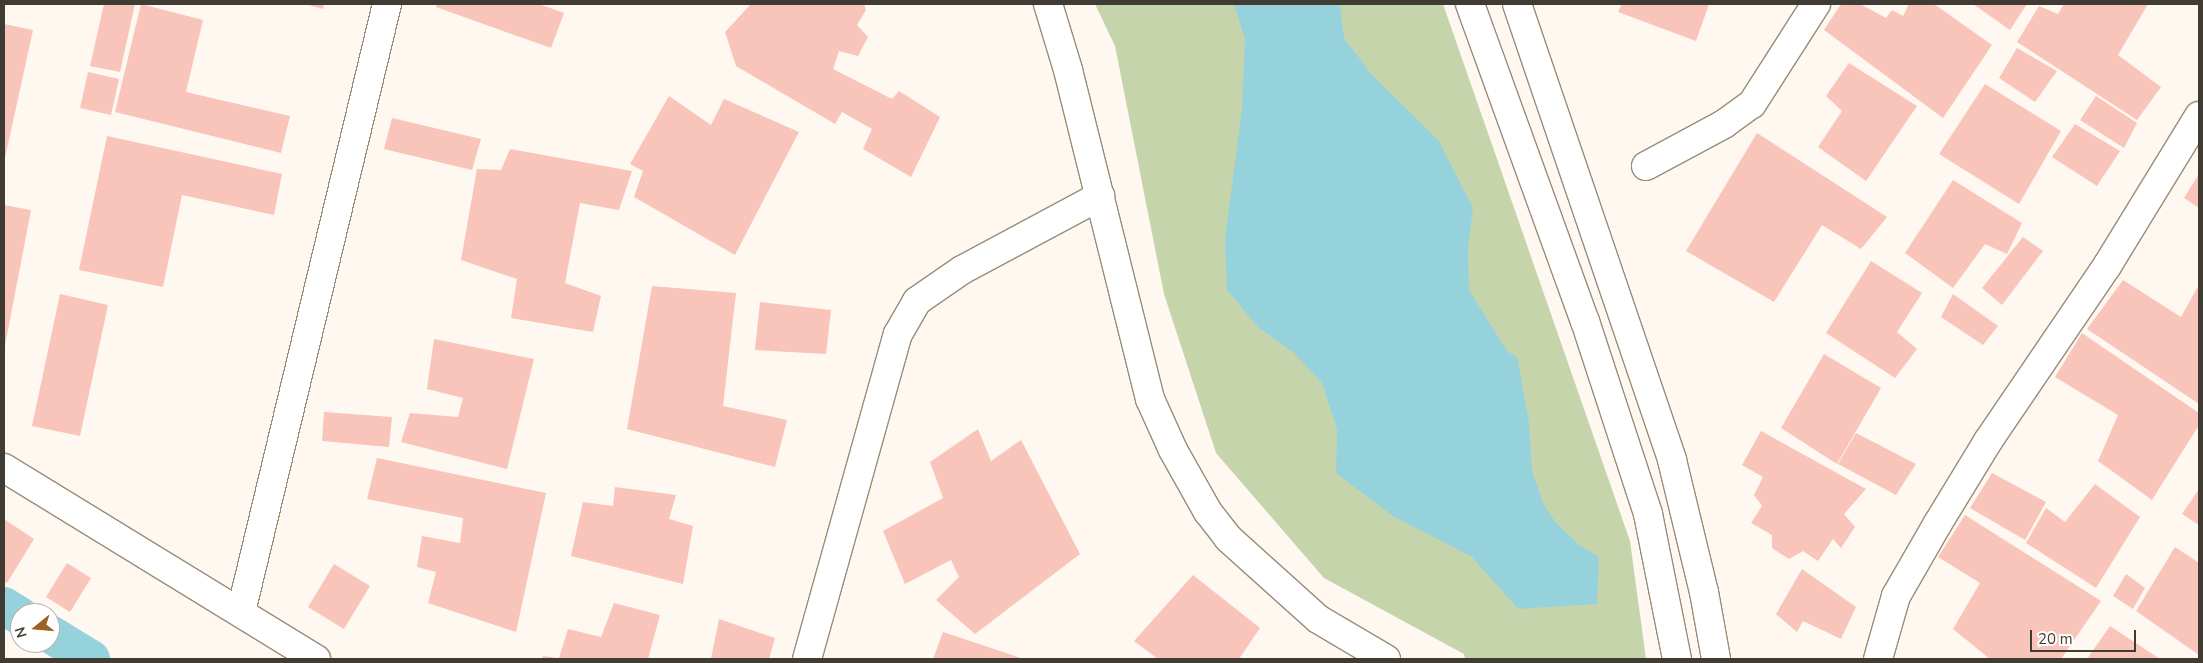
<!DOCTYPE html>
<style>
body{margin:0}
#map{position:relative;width:2203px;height:663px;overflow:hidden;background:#fef8f0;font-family:"Nunito Sans",sans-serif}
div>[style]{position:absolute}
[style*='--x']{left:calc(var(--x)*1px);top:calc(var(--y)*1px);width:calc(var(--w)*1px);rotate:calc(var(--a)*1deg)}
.green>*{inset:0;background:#c6d4ac}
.water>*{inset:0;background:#96d2dc}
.canal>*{height:38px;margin:-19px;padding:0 19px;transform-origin:19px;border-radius:19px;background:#96d2dc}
.building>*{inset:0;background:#f9c4ba}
.roads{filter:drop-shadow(1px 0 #998c78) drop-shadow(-1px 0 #998c78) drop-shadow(0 1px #998c78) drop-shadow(0 -1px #998c78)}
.minor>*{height:28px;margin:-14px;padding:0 14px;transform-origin:14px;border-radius:14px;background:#fff}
span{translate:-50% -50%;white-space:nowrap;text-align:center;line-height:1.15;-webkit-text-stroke:5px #fff;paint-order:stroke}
.frame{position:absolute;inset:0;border:5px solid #413c33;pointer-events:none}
.north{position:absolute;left:10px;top:603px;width:50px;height:50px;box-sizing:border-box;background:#fff;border:1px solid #b3b1ad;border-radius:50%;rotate:253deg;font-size:14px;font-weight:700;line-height:20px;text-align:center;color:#413c33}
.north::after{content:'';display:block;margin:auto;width:18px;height:22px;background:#9d6123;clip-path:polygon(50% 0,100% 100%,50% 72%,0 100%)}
.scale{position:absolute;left:2030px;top:630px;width:106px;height:22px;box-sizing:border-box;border:2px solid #413c33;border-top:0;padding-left:6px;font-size:15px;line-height:18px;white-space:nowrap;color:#413c33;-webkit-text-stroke:4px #fff;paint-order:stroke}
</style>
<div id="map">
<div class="green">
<div style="clip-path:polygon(1095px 4px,1443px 4px,1630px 541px,1646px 659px,1465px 659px,1464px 654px,1324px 578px,1216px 453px,1164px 294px,1115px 46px)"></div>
</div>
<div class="water">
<div style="clip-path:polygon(1234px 4px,1340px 4px,1344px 38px,1373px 76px,1439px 141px,1473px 208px,1468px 248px,1469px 290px,1507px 351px,1517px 357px,1529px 422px,1532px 471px,1543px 503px,1556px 523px,1579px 545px,1599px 557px,1597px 604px,1518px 609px,1472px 557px,1393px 516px,1336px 473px,1337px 429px,1322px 383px,1294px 353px,1258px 327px,1227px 290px,1225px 239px,1242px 109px,1245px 39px)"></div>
</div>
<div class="canal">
<div style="--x:4;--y:606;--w:19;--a:32"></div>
<div style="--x:50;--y:634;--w:48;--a:31.4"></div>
</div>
<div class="building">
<div style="clip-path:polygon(104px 4px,135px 4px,120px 72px,90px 66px)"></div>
<div style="clip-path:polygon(141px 4px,203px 20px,186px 92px,290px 116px,281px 153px,115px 112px)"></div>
<div style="clip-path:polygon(305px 4px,324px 4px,323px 9px)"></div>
<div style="clip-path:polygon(437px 4px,539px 4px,564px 13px,551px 48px,436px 7px)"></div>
<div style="clip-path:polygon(751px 4px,864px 4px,866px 10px,857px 25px,868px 37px,858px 56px,839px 51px,833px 69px,892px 99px,899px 91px,940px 117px,911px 177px,863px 149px,872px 129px,842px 112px,835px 124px,736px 66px,725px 32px)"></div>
<div style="clip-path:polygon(1622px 4px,1709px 4px,1696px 41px,1618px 12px)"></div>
<div style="clip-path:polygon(1841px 4px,1860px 4px,1886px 18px,1892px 10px,1903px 16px,1909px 4px,1934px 4px,1992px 45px,1943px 118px,1824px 30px)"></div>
<div style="clip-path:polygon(1973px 4px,2027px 4px,2010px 30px)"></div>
<div style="clip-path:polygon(2064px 4px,2148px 4px,2118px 55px,2161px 87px,2137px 120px,2017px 42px,2039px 6px,2058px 14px)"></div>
<div style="clip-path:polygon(4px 24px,33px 30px,5px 158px,4px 158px)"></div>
<div style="clip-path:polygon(2017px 48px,2057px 71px,2035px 102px,1999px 78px)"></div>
<div style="clip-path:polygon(1849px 63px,1917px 106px,1866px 181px,1818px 147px,1842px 111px,1826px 96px)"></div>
<div style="clip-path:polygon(88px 72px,119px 79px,111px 115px,80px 108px)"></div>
<div style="clip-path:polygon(1985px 84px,2061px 131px,2019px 204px,1939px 154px)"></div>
<div style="clip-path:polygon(669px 96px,711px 125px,724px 99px,799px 132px,735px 255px,634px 197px,643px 171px,630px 164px)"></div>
<div style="clip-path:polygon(2096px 96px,2137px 123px,2124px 148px,2080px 120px)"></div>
<div style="clip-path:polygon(392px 118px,481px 139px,472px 170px,384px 149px)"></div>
<div style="clip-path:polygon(2075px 124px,2120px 151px,2097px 186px,2052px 157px)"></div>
<div style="clip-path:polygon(1757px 133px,1887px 217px,1861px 249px,1822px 225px,1774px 302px,1686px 251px)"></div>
<div style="clip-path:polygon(107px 136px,282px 174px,274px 215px,182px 195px,163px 287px,79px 270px)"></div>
<div style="clip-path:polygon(510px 149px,632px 171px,619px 210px,580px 203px,565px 283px,601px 296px,593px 332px,511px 318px,517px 279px,461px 260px,477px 169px,501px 170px)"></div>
<div style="clip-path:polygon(2199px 174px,2199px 208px,2184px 198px)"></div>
<div style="clip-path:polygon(1953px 180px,2022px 223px,2007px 254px,1985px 244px,1953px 288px,1905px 253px)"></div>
<div style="clip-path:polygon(4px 205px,31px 210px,5px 346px,4px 346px)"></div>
<div style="clip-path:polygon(2023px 237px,2043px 251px,2002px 305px,1982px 288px)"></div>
<div style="clip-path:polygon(1871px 261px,1922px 293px,1897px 332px,1917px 349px,1895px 378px,1826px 333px)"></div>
<div style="clip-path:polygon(2123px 280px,2181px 317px,2197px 288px,2199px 290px,2199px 404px,2087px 329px)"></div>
<div style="clip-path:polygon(652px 286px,736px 293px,723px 406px,787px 420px,775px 467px,627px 429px)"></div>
<div style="clip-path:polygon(60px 294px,108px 305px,80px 436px,32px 426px)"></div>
<div style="clip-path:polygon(1953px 294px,1998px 326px,1983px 345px,1941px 317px)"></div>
<div style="clip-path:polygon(760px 302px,831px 310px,826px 354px,755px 350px)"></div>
<div style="clip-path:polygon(2082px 333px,2199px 413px,2199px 425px,2152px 500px,2098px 461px,2118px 415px,2055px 377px)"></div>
<div style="clip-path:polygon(434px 339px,534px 359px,507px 469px,401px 442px,410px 413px,458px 417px,463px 398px,427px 389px)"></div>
<div style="clip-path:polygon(1824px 354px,1881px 388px,1837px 464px,1781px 428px)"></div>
<div style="clip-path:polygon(324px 412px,392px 417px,389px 447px,322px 441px)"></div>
<div style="clip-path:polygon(978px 429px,991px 461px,1021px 440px,1080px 554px,975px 634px,936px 600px,959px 577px,951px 560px,905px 584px,883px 531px,943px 498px,930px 462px)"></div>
<div style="clip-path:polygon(1761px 431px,1866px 489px,1844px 514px,1855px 527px,1841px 548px,1833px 539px,1818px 561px,1803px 551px,1789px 559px,1772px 548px,1772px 535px,1751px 523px,1762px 506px,1754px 495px,1763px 477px,1742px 465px)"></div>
<div style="clip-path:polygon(1856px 433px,1916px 464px,1896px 495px,1838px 464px)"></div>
<div style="clip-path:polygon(377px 458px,546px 493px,516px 632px,428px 603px,436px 572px,417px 567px,422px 536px,460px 543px,463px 518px,367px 499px)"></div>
<div style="clip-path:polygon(1992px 473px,2046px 502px,2025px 540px,1970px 508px)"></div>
<div style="clip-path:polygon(2095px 484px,2140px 517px,2096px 588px,2026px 543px,2046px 508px,2065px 522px)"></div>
<div style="clip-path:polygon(615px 487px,676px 495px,669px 519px,693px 526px,683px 584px,571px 556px,583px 502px,613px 506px)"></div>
<div style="clip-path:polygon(2199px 489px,2199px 525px,2182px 514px)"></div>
<div style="clip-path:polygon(1965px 515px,2101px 601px,2061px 659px,1990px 659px,1953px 629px,1980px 583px,1938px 557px)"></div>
<div style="clip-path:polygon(4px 519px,34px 539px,7px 583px,4px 581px)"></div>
<div style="clip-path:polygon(2175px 547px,2199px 563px,2199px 655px,2136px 611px)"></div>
<div style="clip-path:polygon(67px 563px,91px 578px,70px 612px,46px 597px)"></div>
<div style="clip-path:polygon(334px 564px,370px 586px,344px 629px,308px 607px)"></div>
<div style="clip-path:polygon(1802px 569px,1856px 607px,1841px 639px,1803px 621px,1797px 632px,1776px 614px)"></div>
<div style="clip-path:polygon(2126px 574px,2145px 588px,2133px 609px,2113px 596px)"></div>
<div style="clip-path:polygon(1193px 575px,1260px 628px,1239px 659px,1158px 659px,1134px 641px)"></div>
<div style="clip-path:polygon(614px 603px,660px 615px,648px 659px,542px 659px,543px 656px,559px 658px,568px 629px,601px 637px)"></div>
<div style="clip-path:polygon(719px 619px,775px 638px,769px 659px,711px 659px)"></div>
<div style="clip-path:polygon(2110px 626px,2160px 659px,2087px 659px)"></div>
<div style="clip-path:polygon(943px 632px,1024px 659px,933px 659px)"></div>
</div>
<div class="roads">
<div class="minor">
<div style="--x:1048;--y:4;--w:69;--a:73.1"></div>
<div style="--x:1068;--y:70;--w:339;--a:76"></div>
<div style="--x:1150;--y:399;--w:56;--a:65.7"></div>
<div style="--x:1173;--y:450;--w:71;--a:60.6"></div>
<div style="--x:1208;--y:512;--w:33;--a:52"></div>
<div style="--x:1228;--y:538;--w:121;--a:42"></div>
<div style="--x:1318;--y:619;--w:79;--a:30.5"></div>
<div style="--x:1470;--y:4;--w:337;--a:70.1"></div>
<div style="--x:1585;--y:321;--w:203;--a:71.9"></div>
<div style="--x:1648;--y:514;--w:148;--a:78.7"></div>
<div style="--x:1517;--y:4;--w:482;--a:71.2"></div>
<div style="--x:1672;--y:460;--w:136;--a:76.4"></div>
<div style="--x:1704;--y:592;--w:68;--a:79.8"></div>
<div style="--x:1646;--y:166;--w:89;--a:-28.3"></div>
<div style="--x:1724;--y:124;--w:34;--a:-36"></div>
<div style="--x:1752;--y:104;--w:119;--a:-57.4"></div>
<div style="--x:4;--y:468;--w:366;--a:31.5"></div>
<div style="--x:241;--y:612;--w:625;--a:-76.5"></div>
<div style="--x:807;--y:659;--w:337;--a:-74.4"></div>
<div style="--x:898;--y:334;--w:38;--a:-60"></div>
<div style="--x:917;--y:301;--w:55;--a:-34.6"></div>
<div style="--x:962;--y:270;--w:157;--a:-28.2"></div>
<div style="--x:1878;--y:659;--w:66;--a:-74.1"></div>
<div style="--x:1896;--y:596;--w:84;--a:-60.1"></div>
<div style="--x:1938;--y:523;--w:96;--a:-58.6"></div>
<div style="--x:1988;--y:441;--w:212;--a:-55.8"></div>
<div style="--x:2107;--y:266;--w:176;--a:-58.5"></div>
</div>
</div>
<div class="frame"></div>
<div class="north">N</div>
<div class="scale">20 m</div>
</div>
